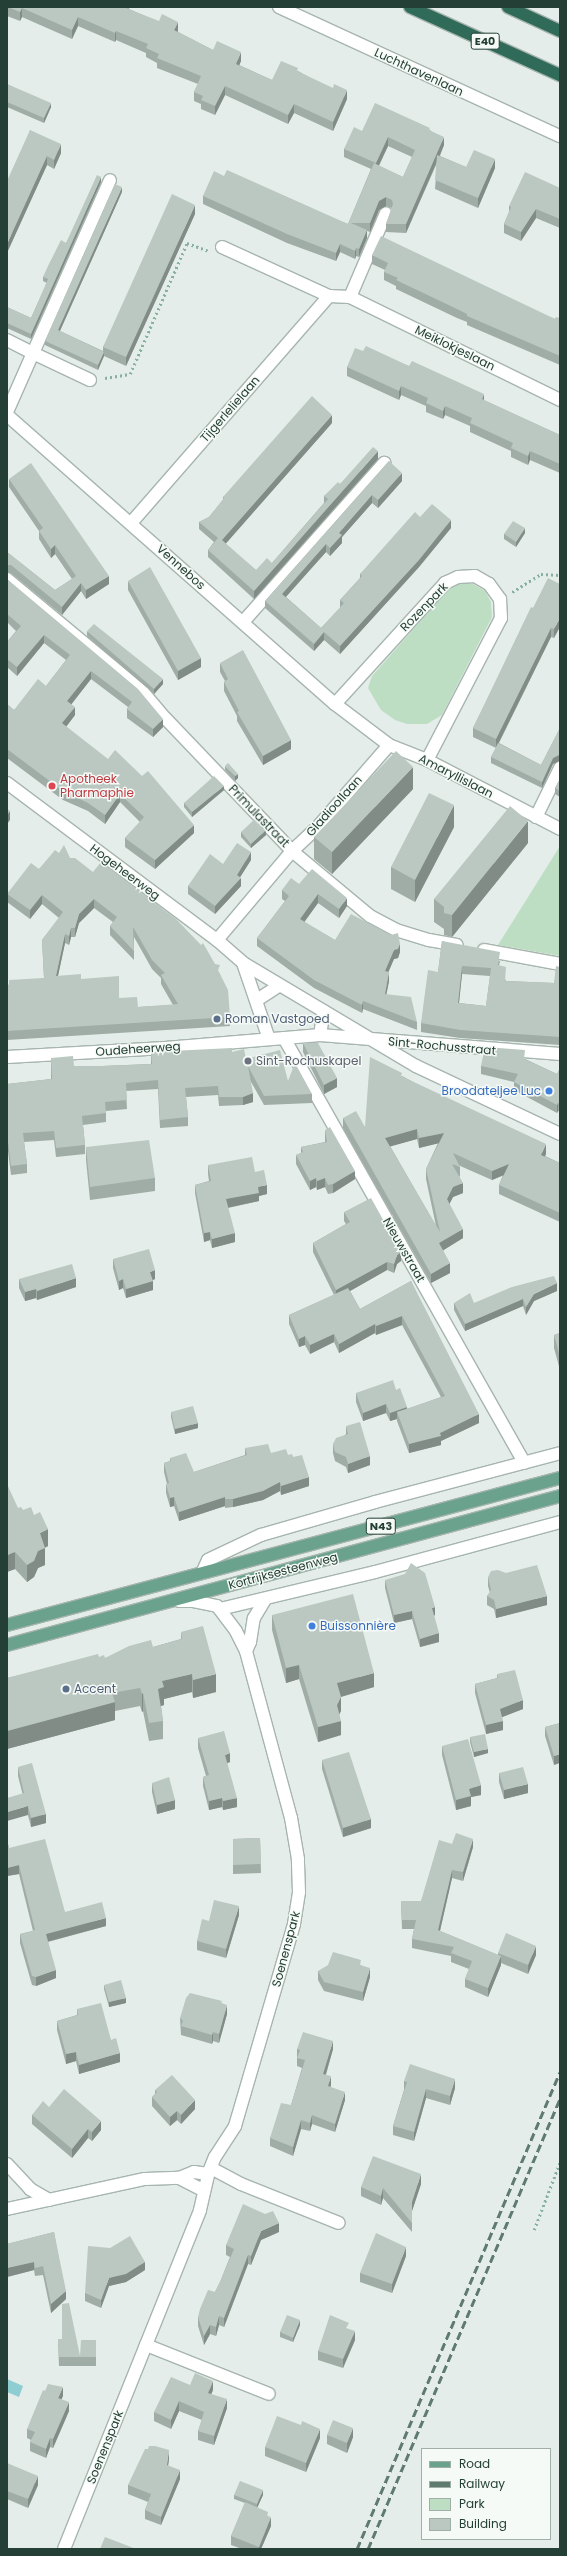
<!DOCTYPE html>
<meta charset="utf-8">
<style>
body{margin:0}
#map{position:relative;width:567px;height:2556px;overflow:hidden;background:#e4ede9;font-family:Poppins,sans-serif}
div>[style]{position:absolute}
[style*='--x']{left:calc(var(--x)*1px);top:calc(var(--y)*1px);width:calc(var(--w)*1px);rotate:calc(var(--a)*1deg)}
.green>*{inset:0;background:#bedec4}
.water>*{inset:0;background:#8ecdd1}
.path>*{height:2.5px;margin-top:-1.25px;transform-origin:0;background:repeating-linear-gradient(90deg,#86b09f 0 2px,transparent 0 5px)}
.roads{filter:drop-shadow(1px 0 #a7b5af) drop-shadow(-1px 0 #a7b5af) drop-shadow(0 1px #a7b5af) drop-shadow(0 -1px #a7b5af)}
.minor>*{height:12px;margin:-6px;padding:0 6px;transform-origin:6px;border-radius:6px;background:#fff}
.major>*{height:12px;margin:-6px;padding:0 6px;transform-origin:6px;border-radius:6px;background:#6aa28e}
.highway>*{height:12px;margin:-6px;padding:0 6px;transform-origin:6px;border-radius:6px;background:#306b59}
.rail>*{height:3px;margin-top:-1.5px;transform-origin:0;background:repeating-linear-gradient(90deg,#5f7a70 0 8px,transparent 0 12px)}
.wall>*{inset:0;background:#a0aca6}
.shaded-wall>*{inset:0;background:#828c87}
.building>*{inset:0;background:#bac8c1}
.dots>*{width:11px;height:11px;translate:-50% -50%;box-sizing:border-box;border:2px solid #f5faf7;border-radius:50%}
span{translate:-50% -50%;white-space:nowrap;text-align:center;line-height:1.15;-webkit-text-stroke:3px #f5faf7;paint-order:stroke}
.shield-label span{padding:1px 3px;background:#f5faf7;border:1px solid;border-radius:3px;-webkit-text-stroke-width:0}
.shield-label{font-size:11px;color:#243f35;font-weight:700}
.street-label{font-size:12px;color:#243f35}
.health-label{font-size:12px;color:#be3a42}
.left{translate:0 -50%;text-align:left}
.service-label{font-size:12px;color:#4e5e75}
.worship-label{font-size:12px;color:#5b616d}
.shop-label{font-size:12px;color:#366cbe}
.right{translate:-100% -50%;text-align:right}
.frame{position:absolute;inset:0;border:8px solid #243f35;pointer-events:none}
.legend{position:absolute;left:421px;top:2448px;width:130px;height:92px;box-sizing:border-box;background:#f5faf7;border:1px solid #a1afa9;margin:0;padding:5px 7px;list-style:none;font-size:12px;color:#243f35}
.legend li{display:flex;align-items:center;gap:8px;height:20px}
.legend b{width:20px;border:1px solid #a1afa9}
</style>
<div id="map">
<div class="green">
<div style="clip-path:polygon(459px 584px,473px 584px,485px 591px,491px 602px,492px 617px,442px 715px,427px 724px,407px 724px,395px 720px,381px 710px,368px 688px,372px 676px,449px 589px)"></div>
<div style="clip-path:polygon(560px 846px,560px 956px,498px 945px)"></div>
</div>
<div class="water">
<div style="clip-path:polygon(7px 2379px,23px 2386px,19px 2397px,7px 2392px)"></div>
</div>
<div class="path">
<div style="--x:105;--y:378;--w:25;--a:-9"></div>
<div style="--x:130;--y:374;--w:143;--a:-66.5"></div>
<div style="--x:187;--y:243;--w:23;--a:20"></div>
<div style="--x:512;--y:592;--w:34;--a:-32"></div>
<div style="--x:541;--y:574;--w:19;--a:3"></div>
<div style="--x:534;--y:2230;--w:73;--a:-69.1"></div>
</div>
<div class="roads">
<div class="minor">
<div style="--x:279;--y:7;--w:309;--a:24.7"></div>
<div style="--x:222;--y:247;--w:118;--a:24.6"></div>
<div style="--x:329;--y:296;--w:21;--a:3"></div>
<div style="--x:350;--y:297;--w:234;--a:26.1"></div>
<div style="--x:350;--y:297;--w:91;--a:-66.8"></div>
<div style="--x:7;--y:340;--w:29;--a:27"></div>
<div style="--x:33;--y:353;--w:64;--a:113.8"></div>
<div style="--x:90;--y:380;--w:63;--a:-154.7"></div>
<div style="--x:33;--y:353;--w:189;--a:-66"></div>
<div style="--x:7;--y:415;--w:437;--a:41.4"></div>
<div style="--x:335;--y:704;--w:68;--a:37.2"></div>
<div style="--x:389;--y:745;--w:41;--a:21.5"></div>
<div style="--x:427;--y:760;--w:150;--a:27.4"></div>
<div style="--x:131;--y:523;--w:301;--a:-48.9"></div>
<div style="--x:7;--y:579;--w:177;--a:39.7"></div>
<div style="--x:143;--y:692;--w:35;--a:50"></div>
<div style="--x:166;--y:719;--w:182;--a:46.3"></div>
<div style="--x:292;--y:851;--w:102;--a:39.8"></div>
<div style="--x:370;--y:916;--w:30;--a:28"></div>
<div style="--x:396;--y:930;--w:34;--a:17"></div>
<div style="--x:429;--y:940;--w:28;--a:10"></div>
<div style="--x:243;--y:622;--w:213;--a:-48.4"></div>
<div style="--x:335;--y:704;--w:164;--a:-47.7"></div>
<div style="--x:445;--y:583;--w:14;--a:-25"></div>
<div style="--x:458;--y:577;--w:17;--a:-3"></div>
<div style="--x:475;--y:576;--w:16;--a:30"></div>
<div style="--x:489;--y:584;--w:19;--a:54"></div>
<div style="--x:500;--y:599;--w:19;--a:87"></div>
<div style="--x:501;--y:618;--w:160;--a:117.5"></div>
<div style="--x:7;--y:783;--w:262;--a:36.8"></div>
<div style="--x:217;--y:940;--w:35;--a:41"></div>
<div style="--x:243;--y:963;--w:201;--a:30.8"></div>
<div style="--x:416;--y:1066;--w:159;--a:25.3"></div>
<div style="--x:536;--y:817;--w:55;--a:-63.9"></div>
<div style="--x:217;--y:940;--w:116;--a:-49.9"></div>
<div style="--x:292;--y:851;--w:33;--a:-43"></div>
<div style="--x:316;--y:829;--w:111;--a:-49"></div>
<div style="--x:484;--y:950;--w:77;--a:10.4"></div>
<div style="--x:243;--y:963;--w:80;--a:71.1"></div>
<div style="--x:257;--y:1000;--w:27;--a:-33"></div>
<div style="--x:320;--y:1035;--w:24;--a:-81"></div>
<div style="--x:284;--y:1038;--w:488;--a:60.5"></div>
<div style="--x:7;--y:1057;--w:158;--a:-3.3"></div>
<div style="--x:165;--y:1048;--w:156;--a:-4.8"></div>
<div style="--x:320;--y:1035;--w:241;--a:4.5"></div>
<div style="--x:202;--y:1573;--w:14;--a:-65"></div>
<div style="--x:208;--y:1560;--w:59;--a:-25.3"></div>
<div style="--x:261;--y:1535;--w:119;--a:-16.1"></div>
<div style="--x:375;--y:1502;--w:191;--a:-14.8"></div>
<div style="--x:220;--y:1609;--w:159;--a:-13.4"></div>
<div style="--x:375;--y:1572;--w:192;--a:-15.1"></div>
<div style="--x:246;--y:1651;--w:10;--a:-66"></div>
<div style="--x:250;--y:1642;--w:24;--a:-81"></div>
<div style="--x:254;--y:1618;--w:21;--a:-59"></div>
<div style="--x:7;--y:2164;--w:34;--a:47"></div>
<div style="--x:30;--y:2189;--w:22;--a:30"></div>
<div style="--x:211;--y:2168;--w:34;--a:28"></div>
<div style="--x:241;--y:2184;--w:105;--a:21.7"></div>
<div style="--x:179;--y:2178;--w:28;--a:27"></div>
<div style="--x:7;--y:2209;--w:141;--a:-12.3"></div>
<div style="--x:145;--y:2179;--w:34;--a:-2"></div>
<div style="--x:179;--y:2178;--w:16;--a:-22"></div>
<div style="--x:194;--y:2172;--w:14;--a:8"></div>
<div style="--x:146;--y:2345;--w:132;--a:21.7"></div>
<div style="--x:64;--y:2549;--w:365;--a:-68.1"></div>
<div style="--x:200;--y:2210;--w:37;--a:-77"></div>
<div style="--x:208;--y:2174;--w:18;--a:-68"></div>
<div style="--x:215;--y:2157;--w:37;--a:-57"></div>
<div style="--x:235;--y:2126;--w:210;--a:-73.7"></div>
<div style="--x:294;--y:1924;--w:32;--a:-81"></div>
<div style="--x:299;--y:1892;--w:33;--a:-92"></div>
<div style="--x:298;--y:1859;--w:42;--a:-99.7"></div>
<div style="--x:291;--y:1818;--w:173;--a:-105.1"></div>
<div style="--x:246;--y:1651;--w:22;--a:-117"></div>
<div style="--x:236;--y:1631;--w:31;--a:-127"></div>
<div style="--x:217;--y:1606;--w:24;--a:-168"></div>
<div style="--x:194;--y:1601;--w:15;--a:180"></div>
</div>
<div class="major">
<div style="--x:7;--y:1625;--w:572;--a:-14.89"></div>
<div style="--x:7;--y:1645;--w:573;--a:-15.08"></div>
</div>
<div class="highway">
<div style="--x:410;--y:7;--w:165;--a:24.4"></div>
<div style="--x:508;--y:7;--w:57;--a:24.8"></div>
</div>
</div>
<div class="rail">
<div style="--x:357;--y:2549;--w:518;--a:-66.95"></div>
<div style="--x:368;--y:2549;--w:489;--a:-66.9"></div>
</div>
<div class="wall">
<div style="clip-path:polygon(7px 7px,129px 7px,129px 9px,178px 31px,178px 32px,213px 50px,241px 61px,239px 65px,272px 80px,298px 71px,347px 99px,333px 131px,294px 113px,288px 124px,225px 95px,215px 115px,201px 109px,201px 104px,194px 101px,194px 92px,198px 84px,157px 68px,157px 63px,146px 57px,146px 53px,116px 40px,115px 42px,78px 26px,72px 39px,22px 17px,20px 21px,7px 16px)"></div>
<div style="clip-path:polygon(7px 84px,51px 107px,44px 123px,7px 107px)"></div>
<div style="clip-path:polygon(30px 130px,61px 153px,54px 169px,47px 165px,9px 248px)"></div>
<div style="clip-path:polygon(evenodd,430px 130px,444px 145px,440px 156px,466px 167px,495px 168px,478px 208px,435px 189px,437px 163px,406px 233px,386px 232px,386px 224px,392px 208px,386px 206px,379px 210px,370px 232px,367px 231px,367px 238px,359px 257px,356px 256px,355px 259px,340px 252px,336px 261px,287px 243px,203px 204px,203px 196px,224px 176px,348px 224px,371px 169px,344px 157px,344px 149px,362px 131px,430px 130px,388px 146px,412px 157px,403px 177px,379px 166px,388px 146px)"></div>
<div style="clip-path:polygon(101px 182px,31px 339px,7px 328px,7px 307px,31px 318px,47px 283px,43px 281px,43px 277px,66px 243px)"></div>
<div style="clip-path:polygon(560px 188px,560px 228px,536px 218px,521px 241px,504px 233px,504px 224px,509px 212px,509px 206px)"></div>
<div style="clip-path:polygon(122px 192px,60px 331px,103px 351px,103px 347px,195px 214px,126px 366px,104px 356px,98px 370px,45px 345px,45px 341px)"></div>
<div style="clip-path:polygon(372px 255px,555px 319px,560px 318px,560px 365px,467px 325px,467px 322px,457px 318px,396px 289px,396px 286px,384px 280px,384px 272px,385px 270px,372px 264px)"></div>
<div style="clip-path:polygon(363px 351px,409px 366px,560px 435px,560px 473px,530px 460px,528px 465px,511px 457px,511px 451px,470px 432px,470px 426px,445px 415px,443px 419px,426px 412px,426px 406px,401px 395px,399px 400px,347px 376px,347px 367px)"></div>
<div style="clip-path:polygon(332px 423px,225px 544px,256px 570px,272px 563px,324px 503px,324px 496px,340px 484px,378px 459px,254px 599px,208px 557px,208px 550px,214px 542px,199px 529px,199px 522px,209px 517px,223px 500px,223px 497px)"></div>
<div style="clip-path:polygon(389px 461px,402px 481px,378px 508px,372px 503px,342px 537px,342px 543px,330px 556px,326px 552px,286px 597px,321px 628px,340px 608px,340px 600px,360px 578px,360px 574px,420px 517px,451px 528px,419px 567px,340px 654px,324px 640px,314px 651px,265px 608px,265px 601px)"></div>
<div style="clip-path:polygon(9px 479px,109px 584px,86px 599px,81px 591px,62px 615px,11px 573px,7px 573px,7px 552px,55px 590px,72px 579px,55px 554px,51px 558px,39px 539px,39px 531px,9px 487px)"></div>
<div style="clip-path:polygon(525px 533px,516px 547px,504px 539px,504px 534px)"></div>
<div style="clip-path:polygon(7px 579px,163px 727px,153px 737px,127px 718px,127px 709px,128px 707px,91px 679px,71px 704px,75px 715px,66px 727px,194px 833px,155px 869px,125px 847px,125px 838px,140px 822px,120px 802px,105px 824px,88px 811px,63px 800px,7px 758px,7px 704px,14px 710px,46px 686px,66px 660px,44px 643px,17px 676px,7px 667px,7px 642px,16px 631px,7px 622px)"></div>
<div style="clip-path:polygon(128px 581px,201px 667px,178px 680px,128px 590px)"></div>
<div style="clip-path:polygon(560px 584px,554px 638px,551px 637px,499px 743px,541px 765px,560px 728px,560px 761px,559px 761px,553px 764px,542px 788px,491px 763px,491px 757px,496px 748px,473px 737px,473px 728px,533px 608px)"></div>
<div style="clip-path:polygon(87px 631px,163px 684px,154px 694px,87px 636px)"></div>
<div style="clip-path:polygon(220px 663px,291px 749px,263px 765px,237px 721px,237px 716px,224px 691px,224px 682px,225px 681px,220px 672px)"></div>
<div style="clip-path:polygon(225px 766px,238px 778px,235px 781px,225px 770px)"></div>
<div style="clip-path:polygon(560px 779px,560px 797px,555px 794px,555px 788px)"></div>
<div style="clip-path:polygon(413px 789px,332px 874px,314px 859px,314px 837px)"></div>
<div style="clip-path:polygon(224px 790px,192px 817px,184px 807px,184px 803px)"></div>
<div style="clip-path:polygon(454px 827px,415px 902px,391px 889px,391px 867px)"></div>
<div style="clip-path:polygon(241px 832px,266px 835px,251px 848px,241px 837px)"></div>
<div style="clip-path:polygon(528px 843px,452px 937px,444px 935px,444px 929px,434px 922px,434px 899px)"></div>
<div style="clip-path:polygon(evenodd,59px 853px,70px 858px,220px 974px,230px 1017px,230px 1026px,7px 1040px,7px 986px,44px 978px,42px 940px,59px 918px,42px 904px,30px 919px,7px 902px,7px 894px,39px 869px,59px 853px,94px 908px,113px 922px,110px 926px,110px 935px,134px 960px,134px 937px,152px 969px,161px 978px,161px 984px,173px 1005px,138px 1007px,81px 979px,58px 976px,65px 943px,69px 945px,71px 937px,75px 937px,79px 923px,94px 908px)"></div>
<div style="clip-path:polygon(251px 860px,240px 877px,241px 886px,215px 914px,188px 894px,188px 886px,223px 864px)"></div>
<div style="clip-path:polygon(299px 884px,347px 906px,339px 918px,318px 903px,304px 922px,335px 940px,400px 952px,398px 958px,394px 959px,388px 972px,389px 981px,386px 994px,417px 1022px,417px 1030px,363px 1009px,362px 1013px,314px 988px,257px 946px,257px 938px,285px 901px,282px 899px,282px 890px)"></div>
<div style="clip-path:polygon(evenodd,442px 941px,500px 961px,499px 966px,506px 981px,554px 983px,560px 967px,560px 1045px,460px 1038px,421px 1032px,421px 1023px,438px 972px,442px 941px,462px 974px,490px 976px,486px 1006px,459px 1003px,462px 974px)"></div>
<div style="clip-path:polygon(303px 1043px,337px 1087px,324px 1094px,303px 1052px)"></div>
<div style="clip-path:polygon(151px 1052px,232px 1052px,312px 1094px,312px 1103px,264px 1105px,250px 1080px,253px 1102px,243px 1105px,219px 1106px,218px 1095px,186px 1097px,188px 1117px,188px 1126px,160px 1128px,158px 1089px,126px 1091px,127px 1109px,106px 1111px,106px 1122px,83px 1125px,85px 1145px,85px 1154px,56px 1157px,54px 1140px,24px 1142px,27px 1164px,27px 1173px,11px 1175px,8px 1151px,7px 1151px,7px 1084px,51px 1079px,51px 1058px,74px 1066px,102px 1066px,151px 1064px)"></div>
<div style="clip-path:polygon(525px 1059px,557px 1074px,560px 1068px,560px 1112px,558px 1111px,557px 1113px,514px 1090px,514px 1082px,481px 1074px,481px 1066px)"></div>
<div style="clip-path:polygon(evenodd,402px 1076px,546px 1154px,545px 1156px,560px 1163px,560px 1222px,499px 1194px,499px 1185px,503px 1175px,492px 1180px,458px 1165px,460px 1167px,460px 1177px,459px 1176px,463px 1193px,453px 1197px,449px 1204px,463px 1238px,443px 1250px,450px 1273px,431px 1283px,343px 1128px,343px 1118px,365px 1127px,402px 1076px,417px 1139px,419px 1148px,438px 1143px,426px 1169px,426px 1179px,436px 1226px,390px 1146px,417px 1139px)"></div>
<div style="clip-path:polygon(325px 1130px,355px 1179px,333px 1193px,328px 1194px,325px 1187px,317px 1190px,316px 1187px,310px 1190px,296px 1164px,296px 1155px,301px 1153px,301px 1147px,325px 1142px)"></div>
<div style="clip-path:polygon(86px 1147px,155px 1178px,155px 1191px,90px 1200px,86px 1160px)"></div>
<div style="clip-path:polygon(208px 1165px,255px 1172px,267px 1194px,259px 1196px,259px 1201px,228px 1208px,235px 1242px,212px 1248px,210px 1240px,204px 1242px,195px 1193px,195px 1185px,209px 1181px,208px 1174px)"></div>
<div style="clip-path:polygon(344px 1212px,401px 1261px,397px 1264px,394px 1273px,387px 1270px,350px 1291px,360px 1309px,411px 1281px,479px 1423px,441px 1441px,441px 1445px,409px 1453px,397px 1421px,397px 1419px,390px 1421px,386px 1413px,363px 1421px,356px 1402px,356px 1393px,396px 1390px,407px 1409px,441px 1397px,402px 1325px,376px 1335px,375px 1333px,339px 1353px,334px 1342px,310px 1354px,305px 1345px,299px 1347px,289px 1324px,289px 1315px,334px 1295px,313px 1252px,313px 1243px,346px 1224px,344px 1221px)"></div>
<div style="clip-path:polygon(113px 1259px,155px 1279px,153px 1280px,153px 1290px,126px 1298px,123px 1288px,119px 1290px,113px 1268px)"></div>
<div style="clip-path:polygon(19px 1279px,76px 1287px,37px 1300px,36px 1298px,25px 1301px,19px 1288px)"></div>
<div style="clip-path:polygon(557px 1291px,534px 1301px,526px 1315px,523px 1306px,465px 1331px,454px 1310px,454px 1303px,474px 1303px)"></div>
<div style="clip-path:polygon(560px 1333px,560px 1370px,554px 1348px,554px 1335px)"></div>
<div style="clip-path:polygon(171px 1412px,198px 1428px,175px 1434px,171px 1417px)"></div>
<div style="clip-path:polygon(346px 1426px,370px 1465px,348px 1473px,346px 1467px,335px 1461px,333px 1453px,333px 1444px,346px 1434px)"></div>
<div style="clip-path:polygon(245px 1448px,271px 1453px,288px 1455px,293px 1457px,309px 1486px,281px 1495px,280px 1491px,263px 1500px,233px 1507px,225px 1508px,225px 1506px,179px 1521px,174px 1506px,170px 1507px,166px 1493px,166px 1484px,167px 1484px,164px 1472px,164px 1463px,170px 1461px,170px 1458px,194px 1472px,245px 1455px)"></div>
<div style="clip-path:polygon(18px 1508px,23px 1510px,48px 1546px,45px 1548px,45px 1565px,38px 1568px,34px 1577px,27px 1582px,15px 1569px,7px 1572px)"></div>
<div style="clip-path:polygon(488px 1577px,547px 1605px,496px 1618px,494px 1609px,487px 1605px,487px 1596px,490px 1593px,488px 1586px)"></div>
<div style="clip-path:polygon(385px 1580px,435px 1615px,434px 1616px,439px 1642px,420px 1647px,412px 1619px,394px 1623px,385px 1588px)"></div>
<div style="clip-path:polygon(272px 1615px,374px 1687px,341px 1697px,341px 1711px,339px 1714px,341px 1735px,318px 1742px,299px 1679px,286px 1683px,272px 1630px)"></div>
<div style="clip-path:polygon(181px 1632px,216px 1692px,193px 1698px,192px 1692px,164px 1699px,164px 1705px,161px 1706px,163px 1721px,163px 1739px,149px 1741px,143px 1711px,142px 1712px,140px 1706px,115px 1711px,115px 1720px,7px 1749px,7px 1678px,99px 1657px,105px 1658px,153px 1647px,181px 1639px)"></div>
<div style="clip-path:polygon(497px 1674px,523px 1709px,502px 1717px,503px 1730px,486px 1734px,475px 1693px,475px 1684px,497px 1678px)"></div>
<div style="clip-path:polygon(560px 1723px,554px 1765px,545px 1736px,545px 1727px)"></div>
<div style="clip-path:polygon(470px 1737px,488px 1753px,474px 1757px,470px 1742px)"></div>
<div style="clip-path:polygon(198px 1738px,230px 1762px,227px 1763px,237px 1807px,223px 1810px,222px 1807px,209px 1810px,203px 1786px,203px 1777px,206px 1776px,198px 1748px)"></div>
<div style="clip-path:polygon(442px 1746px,481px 1795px,471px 1797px,471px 1806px,456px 1810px,442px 1755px)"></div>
<div style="clip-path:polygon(322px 1760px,371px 1828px,343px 1837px,322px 1769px)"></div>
<div style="clip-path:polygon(18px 1767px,46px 1823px,31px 1827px,18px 1776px)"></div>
<div style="clip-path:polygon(499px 1773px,528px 1793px,504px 1799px,499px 1782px)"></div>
<div style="clip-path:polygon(152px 1783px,175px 1809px,157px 1814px,152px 1792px)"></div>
<div style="clip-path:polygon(260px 1838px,261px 1873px,233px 1874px,233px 1839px)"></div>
<div style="clip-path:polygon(7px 1840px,9px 1848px,65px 1912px,106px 1926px,48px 1942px,56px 1978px,36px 1986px,32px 1985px,20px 1943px,20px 1934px,33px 1931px,19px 1874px,7px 1876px)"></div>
<div style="clip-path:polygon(452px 1844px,473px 1847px,463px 1881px,452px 1878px,440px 1931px,498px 1955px,498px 1953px,536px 1955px,528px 1974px,501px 1963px,501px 1965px,488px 1997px,465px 1987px,465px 1979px,469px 1969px,451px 1962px,451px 1956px,412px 1948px,412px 1939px,414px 1929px,402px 1929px,401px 1901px,421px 1901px)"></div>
<div style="clip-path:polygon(239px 1915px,226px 1958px,197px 1950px,197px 1941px,209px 1921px)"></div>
<div style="clip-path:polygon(361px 1965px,370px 1977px,363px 2001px,324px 1991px,318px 1980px,318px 1971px)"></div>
<div style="clip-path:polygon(104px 1985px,126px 2003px,109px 2007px,104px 1989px)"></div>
<div style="clip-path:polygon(222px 2003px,227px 2014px,219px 2043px,213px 2041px,212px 2044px,181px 2035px,180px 2018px)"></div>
<div style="clip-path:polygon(77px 2009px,111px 2040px,120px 2062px,79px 2074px,76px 2061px,66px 2064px,57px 2030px,57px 2021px,77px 2015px)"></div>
<div style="clip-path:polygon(297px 2049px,333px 2049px,326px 2075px,331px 2085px,330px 2087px,345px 2100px,335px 2132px,312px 2124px,310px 2131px,301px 2129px,293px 2156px,270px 2146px,270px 2138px,291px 2105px,302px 2068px,297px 2066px)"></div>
<div style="clip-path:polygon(404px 2081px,455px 2088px,450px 2105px,426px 2098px,414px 2141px,393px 2135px,393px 2126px,404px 2090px)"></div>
<div style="clip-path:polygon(155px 2090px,195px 2109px,181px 2124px,177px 2120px,170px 2126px,152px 2106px,152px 2097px,155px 2094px)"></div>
<div style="clip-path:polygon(49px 2107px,101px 2130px,92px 2141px,88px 2138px,72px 2158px,32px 2124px,32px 2115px)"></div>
<div style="clip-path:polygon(421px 2184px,412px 2211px,412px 2232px,383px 2198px,381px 2205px,361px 2196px,361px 2187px)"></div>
<div style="clip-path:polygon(54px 2232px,66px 2299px,51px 2313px,43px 2275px,35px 2276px,34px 2270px,7px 2277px,7px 2244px)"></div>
<div style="clip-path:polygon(279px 2232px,261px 2240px,251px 2265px,248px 2264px,224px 2327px,219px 2325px,216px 2336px,210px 2334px,204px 2345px,198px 2326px,198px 2317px,215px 2292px,220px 2282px,230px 2257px,226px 2255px,226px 2245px)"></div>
<div style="clip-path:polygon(406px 2256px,392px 2293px,360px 2282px,360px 2273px)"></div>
<div style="clip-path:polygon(145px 2270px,126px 2282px,109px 2286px,101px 2308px,85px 2301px,85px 2293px)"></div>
<div style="clip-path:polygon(300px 2325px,293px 2342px,280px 2337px,280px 2332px)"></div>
<div style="clip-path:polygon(349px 2329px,355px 2340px,343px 2368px,318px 2360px,318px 2351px)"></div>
<div style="clip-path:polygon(58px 2339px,80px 2356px,96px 2340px,96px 2366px,59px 2366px)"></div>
<div style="clip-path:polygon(190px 2385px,213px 2390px,211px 2394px,227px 2408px,214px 2445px,198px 2440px,198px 2431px,202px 2420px,179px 2411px,171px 2429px,154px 2421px,154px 2412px)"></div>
<div style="clip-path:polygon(63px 2396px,61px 2399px,69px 2411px,53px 2448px,50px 2447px,46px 2458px,30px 2451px,30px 2442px,31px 2440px,27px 2438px,27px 2429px)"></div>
<div style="clip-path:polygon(301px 2425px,320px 2438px,306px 2472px,265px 2456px,265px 2447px)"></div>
<div style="clip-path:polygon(327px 2435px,353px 2437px,347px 2453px,327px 2444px)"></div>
<div style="clip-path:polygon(169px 2459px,168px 2466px,180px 2479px,161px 2525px,145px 2519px,145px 2510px,148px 2502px,128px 2494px,128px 2485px)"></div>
<div style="clip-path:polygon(7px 2463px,38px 2485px,28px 2508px,7px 2499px)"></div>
<div style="clip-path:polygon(234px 2495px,263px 2495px,257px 2508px,268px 2516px,271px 2526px,261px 2549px,242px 2549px,231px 2545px,231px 2536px,245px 2503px,234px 2499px)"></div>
</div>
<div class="shaded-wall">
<div style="clip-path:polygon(22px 8px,22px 17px,20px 21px,20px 12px)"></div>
<div style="clip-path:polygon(78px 17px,78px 26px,72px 39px,72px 30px)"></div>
<div style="clip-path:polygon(178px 22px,178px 31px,174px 39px,174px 30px)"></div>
<div style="clip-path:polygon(116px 31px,116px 40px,115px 42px,115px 33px)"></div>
<div style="clip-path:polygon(241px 52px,241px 61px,236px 73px,236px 64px)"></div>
<div style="clip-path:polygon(225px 86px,225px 95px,215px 115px,215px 106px)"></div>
<div style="clip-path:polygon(347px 90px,347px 99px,333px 131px,333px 122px)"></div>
<div style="clip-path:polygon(51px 103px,51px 107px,44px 123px,44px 118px)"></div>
<div style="clip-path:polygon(294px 104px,294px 113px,288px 124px,288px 115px)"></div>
<div style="clip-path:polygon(388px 137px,388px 146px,376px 171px,376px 163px)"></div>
<div style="clip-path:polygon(444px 137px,444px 145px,406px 233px,406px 224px)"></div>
<div style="clip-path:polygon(61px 144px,61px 153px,54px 169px,54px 160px)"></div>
<div style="clip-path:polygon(47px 156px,47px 165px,7px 253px,7px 244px)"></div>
<div style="clip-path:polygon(495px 159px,495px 168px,478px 208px,478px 198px)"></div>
<div style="clip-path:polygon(101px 177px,101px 182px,31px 339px,31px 334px)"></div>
<div style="clip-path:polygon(122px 187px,122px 192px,58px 335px,58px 330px)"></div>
<div style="clip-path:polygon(386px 197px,386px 206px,379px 210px,370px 232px,370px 223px,379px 201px)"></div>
<div style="clip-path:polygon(195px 205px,195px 214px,126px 366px,126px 357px)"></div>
<div style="clip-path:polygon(536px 209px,536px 218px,521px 241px,521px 232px)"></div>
<div style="clip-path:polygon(367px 230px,367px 238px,359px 257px,359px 249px)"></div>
<div style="clip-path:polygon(340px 244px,340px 252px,336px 261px,336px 253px)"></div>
<div style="clip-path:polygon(356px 248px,356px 256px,355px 259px,355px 251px)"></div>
<div style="clip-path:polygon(104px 352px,104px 356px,98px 370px,98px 365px)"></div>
<div style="clip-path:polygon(401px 386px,401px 395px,399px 400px,399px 391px)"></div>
<div style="clip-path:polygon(484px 394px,484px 403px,482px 399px)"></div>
<div style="clip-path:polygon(445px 406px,445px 415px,443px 419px,443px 411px)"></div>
<div style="clip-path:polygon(332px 415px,332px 423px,222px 548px,222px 540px)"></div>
<div style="clip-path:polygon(378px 451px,378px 459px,254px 599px,254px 591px)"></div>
<div style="clip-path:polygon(530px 451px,530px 460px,528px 465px,528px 456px)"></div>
<div style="clip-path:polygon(402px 473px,402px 481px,378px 508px,378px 500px)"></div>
<div style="clip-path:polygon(372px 495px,372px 503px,342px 537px,342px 543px,330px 556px,330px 548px,339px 533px)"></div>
<div style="clip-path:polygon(451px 520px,451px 528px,419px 567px,340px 654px,340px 646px)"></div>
<div style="clip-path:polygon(525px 528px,525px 533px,516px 547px,516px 542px)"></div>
<div style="clip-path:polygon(326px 544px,326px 552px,282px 601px,282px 594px)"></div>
<div style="clip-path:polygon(55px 545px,55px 554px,51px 558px,51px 549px)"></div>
<div style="clip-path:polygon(109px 576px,109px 584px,86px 599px,86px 590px)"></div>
<div style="clip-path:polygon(81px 583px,81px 591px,62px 615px,62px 607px)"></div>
<div style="clip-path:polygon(560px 618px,560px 627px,554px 638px,554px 629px)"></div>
<div style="clip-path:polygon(551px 628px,551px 637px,496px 748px,496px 739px)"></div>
<div style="clip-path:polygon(324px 632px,324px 640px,314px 651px,314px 644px)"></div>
<div style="clip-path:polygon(44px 635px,44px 643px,17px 676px,17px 667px)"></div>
<div style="clip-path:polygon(201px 658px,201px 667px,178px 680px,178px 671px)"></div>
<div style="clip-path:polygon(91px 671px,91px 679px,67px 710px,67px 701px)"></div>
<div style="clip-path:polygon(163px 679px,163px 684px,154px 694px,154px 689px)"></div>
<div style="clip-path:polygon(75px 707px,75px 715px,62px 732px,62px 723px)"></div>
<div style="clip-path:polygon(163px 719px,163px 727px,153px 737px,153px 729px)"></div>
<div style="clip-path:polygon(291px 740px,291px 749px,263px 765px,263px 756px)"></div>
<div style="clip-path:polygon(559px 755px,559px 761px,553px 764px,542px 788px,542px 782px,553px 758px)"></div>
<div style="clip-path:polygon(413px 767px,413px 789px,332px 874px,332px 852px)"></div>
<div style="clip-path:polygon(238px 774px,238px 778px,235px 781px,235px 776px)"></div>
<div style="clip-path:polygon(224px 786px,224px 790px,192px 817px,192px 812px)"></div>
<div style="clip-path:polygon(120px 794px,120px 802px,105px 824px,105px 815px)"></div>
<div style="clip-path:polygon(454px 805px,454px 827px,415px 902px,415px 880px)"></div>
<div style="clip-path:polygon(10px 811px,10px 820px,7px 824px,7px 815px)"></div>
<div style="clip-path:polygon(528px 821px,528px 843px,452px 937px,452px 915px)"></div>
<div style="clip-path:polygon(194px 825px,194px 833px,155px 869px,155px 860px)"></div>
<div style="clip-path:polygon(266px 830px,266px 835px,251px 848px,251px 844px)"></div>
<div style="clip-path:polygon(251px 852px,251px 860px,239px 879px,241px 878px,241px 886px,215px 914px,215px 906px,237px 875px)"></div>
<div style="clip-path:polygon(318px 894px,318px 903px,300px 928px,300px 919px)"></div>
<div style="clip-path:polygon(42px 895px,42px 904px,30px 919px,30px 910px)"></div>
<div style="clip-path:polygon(347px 898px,347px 906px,339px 918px,339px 909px)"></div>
<div style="clip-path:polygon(94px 899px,94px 908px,79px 923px,75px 937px,75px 928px,79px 914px)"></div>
<div style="clip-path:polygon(71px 928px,71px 937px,69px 945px,69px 936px)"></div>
<div style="clip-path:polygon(65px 934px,65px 943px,56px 985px,56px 976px)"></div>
<div style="clip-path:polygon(400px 944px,400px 952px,398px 958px,394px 959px,385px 980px,385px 971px,394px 950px)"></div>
<div style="clip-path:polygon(462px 966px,462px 974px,458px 1012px,458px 1003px)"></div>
<div style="clip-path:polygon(389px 972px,389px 981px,385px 1002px,385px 994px)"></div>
<div style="clip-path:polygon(363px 1001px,363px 1009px,362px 1013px,362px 1005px)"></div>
<div style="clip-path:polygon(337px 1078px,337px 1087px,324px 1094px,324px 1085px)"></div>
<div style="clip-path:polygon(253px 1093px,253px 1102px,243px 1105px,243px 1097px)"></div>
<div style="clip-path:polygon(558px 1103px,558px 1111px,557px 1113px,557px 1105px)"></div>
<div style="clip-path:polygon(417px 1129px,417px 1139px,385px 1148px,385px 1138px)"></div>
<div style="clip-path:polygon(444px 1133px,444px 1142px,419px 1148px,419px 1138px)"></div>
<div style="clip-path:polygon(546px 1144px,546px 1154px,541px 1164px,541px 1155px)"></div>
<div style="clip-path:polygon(509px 1164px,509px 1173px,492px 1180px,492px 1171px)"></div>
<div style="clip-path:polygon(355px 1171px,355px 1179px,333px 1193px,333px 1184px)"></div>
<div style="clip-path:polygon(316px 1178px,316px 1187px,310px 1190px,310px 1181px)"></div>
<div style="clip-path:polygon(325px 1178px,325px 1187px,317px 1190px,317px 1181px)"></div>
<div style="clip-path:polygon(463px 1183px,463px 1193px,453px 1197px,447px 1209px,447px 1199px,453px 1187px)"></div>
<div style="clip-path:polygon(267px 1185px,267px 1194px,259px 1196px,259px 1201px,226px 1208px,226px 1199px,258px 1187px)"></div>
<div style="clip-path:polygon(463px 1229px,463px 1238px,439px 1253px,439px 1243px)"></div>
<div style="clip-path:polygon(210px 1232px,210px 1240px,204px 1242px,204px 1233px)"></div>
<div style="clip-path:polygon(235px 1233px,235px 1242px,212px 1248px,212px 1239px)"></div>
<div style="clip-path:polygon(401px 1252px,401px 1261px,397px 1264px,394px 1273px,394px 1264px,397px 1255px)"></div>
<div style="clip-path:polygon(387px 1262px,387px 1270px,336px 1299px,336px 1290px)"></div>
<div style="clip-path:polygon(450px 1263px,450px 1273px,431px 1283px,431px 1274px)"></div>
<div style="clip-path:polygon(155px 1270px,155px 1279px,150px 1281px,150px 1272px)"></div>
<div style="clip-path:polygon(76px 1278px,76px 1287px,37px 1300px,37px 1291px)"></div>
<div style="clip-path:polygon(123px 1279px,123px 1288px,119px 1290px,119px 1281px)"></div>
<div style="clip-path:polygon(153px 1281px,153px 1290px,126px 1298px,126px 1289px)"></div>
<div style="clip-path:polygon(557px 1283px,557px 1291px,534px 1301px,526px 1315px,526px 1307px,534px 1294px)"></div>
<div style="clip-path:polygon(36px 1289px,36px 1298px,25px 1301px,25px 1292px)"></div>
<div style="clip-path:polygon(523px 1299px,523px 1306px,465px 1331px,465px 1324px)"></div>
<div style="clip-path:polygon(402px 1316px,402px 1325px,376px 1335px,376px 1326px)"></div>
<div style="clip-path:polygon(375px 1324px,375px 1333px,339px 1353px,339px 1344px)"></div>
<div style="clip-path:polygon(334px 1334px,334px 1342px,310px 1354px,310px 1345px)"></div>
<div style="clip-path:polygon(305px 1336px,305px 1345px,299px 1347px,299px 1339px)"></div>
<div style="clip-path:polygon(386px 1404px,386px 1413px,363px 1421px,363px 1413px)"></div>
<div style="clip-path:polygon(407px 1407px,407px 1415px,397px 1412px,397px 1419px,390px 1421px,390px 1413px)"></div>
<div style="clip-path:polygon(479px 1414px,479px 1423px,441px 1441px,441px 1445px,409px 1453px,409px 1444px,440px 1433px)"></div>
<div style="clip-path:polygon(198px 1423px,198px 1428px,175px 1434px,175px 1429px)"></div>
<div style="clip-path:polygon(370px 1456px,370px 1465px,348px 1473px,348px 1464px)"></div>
<div style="clip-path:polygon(309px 1477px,309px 1486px,281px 1495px,281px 1486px)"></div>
<div style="clip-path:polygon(280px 1482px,280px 1491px,263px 1500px,233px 1507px,233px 1499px)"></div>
<div style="clip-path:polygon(174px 1497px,174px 1506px,170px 1507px,170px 1498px)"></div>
<div style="clip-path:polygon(225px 1497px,225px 1506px,179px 1521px,179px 1512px)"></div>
<div style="clip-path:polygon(48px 1529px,48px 1546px,40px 1550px,40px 1533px)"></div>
<div style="clip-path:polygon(45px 1548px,45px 1565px,38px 1568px,34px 1577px,27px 1582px,27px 1565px,38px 1551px)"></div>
<div style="clip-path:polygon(15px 1552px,15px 1569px,7px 1572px,7px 1555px)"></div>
<div style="clip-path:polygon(547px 1596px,547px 1605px,496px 1618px,496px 1609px)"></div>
<div style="clip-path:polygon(435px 1607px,435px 1615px,432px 1616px,432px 1608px)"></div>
<div style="clip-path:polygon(412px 1611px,412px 1619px,394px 1623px,394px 1615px)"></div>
<div style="clip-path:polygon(439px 1633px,439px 1642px,420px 1647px,420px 1639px)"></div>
<div style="clip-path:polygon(299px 1665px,299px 1679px,286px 1683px,286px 1668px)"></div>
<div style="clip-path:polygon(374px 1673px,374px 1687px,337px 1698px,337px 1683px)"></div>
<div style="clip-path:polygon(192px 1674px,192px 1692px,164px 1699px,164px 1705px,158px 1707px,158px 1689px,162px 1681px)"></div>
<div style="clip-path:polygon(216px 1674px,216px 1692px,193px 1698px,193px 1680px)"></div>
<div style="clip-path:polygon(143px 1693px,143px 1711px,142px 1712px,142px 1694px)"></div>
<div style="clip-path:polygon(341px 1697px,341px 1711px,337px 1719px,337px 1705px)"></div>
<div style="clip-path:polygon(523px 1700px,523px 1709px,500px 1718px,500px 1709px)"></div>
<div style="clip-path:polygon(115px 1702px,115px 1720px,7px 1749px,7px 1731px)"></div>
<div style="clip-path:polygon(341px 1721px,341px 1735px,318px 1742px,318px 1727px)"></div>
<div style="clip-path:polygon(503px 1721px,503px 1730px,486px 1734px,486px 1725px)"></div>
<div style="clip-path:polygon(488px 1749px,488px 1753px,474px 1757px,474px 1752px)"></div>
<div style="clip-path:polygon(230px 1753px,230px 1762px,225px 1764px,225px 1755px)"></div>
<div style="clip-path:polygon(560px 1754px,560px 1763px,554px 1765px,554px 1756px)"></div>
<div style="clip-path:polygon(528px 1784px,528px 1793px,504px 1799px,504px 1790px)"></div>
<div style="clip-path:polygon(481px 1785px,481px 1795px,471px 1797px,471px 1806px,456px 1810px,456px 1800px,469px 1789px)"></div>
<div style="clip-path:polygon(222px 1798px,222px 1807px,209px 1810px,209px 1801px)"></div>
<div style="clip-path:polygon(237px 1798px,237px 1807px,223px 1810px,223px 1801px)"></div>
<div style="clip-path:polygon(175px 1800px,175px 1809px,157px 1814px,157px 1805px)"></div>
<div style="clip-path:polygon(28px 1806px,28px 1815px,7px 1821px,7px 1812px)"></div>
<div style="clip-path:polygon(46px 1814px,46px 1823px,31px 1827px,31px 1818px)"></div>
<div style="clip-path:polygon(371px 1819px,371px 1828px,343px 1837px,343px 1828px)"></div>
<div style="clip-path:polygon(473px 1839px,473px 1847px,463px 1881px,463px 1872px)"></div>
<div style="clip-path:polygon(19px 1865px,19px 1874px,7px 1876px,7px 1868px)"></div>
<div style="clip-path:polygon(452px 1870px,452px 1878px,438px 1939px,438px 1930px)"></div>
<div style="clip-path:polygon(239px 1906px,239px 1915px,226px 1958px,226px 1949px)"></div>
<div style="clip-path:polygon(106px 1918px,106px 1926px,46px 1942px,46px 1934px)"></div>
<div style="clip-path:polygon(536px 1946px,536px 1955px,528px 1974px,528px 1965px)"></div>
<div style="clip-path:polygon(501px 1956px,501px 1965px,488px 1997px,488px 1988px)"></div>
<div style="clip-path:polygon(370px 1968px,370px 1977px,363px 2001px,363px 1992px)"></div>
<div style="clip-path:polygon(56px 1970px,56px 1978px,36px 1986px,36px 1977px)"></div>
<div style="clip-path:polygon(126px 1998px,126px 2003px,109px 2007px,109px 2002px)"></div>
<div style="clip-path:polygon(227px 2005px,227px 2014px,219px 2043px,219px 2034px)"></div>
<div style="clip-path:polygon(213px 2032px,213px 2041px,212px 2044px,212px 2035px)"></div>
<div style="clip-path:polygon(333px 2041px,333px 2049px,323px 2083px,323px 2074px)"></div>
<div style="clip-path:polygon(76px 2052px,76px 2061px,66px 2064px,66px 2054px)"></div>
<div style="clip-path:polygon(120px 2053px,120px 2062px,79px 2074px,79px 2065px)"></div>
<div style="clip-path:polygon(331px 2076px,331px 2085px,328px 2095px,328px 2086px)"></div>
<div style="clip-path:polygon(455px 2079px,455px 2088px,450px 2105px,450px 2096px)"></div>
<div style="clip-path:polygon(426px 2089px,426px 2098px,414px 2141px,414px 2132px)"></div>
<div style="clip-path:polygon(345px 2092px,345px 2100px,335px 2132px,335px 2124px)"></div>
<div style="clip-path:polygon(195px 2100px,195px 2109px,181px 2124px,181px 2115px)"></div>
<div style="clip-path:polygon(177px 2111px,177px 2120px,170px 2126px,170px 2117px)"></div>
<div style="clip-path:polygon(312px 2115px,312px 2124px,310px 2131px,310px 2123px)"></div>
<div style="clip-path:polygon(301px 2120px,301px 2129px,293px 2156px,293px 2147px)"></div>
<div style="clip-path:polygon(101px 2121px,101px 2130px,92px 2141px,92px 2132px)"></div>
<div style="clip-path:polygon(88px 2129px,88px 2138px,72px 2158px,72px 2149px)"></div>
<div style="clip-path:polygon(421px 2174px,421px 2184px,412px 2211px,412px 2202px)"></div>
<div style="clip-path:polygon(383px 2188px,383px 2198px,381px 2205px,381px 2196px)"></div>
<div style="clip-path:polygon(279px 2223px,279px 2232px,261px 2240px,251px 2265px,251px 2256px,261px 2231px)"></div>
<div style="clip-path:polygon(406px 2247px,406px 2256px,392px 2293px,392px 2284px)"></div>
<div style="clip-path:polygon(248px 2255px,248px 2264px,224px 2327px,224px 2318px)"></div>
<div style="clip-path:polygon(34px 2262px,34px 2270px,7px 2277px,7px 2268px)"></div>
<div style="clip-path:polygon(145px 2262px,145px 2270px,126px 2282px,109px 2286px,101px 2308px,101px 2300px,109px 2278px)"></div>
<div style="clip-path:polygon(66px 2291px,66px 2299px,51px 2313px,51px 2304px)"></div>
<div style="clip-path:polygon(219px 2316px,219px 2325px,216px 2336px,216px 2327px)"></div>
<div style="clip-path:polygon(300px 2320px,300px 2325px,293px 2342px,293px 2338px)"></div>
<div style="clip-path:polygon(210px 2325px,210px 2334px,204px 2345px,204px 2336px)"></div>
<div style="clip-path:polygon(355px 2331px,355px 2340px,343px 2368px,343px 2359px)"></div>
<div style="clip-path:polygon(213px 2381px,213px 2390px,208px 2402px,208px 2393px)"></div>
<div style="clip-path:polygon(63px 2387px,63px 2396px,58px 2407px,58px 2398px)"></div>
<div style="clip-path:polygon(227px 2399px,227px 2408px,214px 2445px,214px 2436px)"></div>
<div style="clip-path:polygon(179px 2401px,179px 2411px,171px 2429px,171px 2420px)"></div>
<div style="clip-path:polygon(69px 2402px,69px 2411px,53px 2448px,53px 2439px)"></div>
<div style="clip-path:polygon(353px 2428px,353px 2437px,347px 2453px,347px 2443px)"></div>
<div style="clip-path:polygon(320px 2429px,320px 2438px,306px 2472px,306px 2463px)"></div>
<div style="clip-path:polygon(50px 2438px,50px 2447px,46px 2458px,46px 2449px)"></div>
<div style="clip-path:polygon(169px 2450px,169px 2459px,167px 2474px,167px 2465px)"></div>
<div style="clip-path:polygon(180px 2470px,180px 2479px,161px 2525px,161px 2517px)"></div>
<div style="clip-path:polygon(38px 2476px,38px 2485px,28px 2508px,28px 2499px)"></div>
<div style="clip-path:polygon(263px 2490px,263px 2495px,257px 2508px,257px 2504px)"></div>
<div style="clip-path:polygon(271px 2517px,271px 2526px,261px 2549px,259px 2549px,259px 2547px)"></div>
</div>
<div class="building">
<div style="clip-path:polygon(8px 7px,126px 7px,126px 8px,159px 21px,162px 14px,178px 22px,174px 30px,213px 50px,217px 41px,241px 52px,236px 64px,272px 80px,281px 61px,298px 68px,297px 71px,333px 88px,334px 84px,347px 90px,333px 122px,294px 104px,288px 115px,225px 86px,215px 106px,201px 100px,203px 96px,194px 92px,201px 76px,157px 58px,159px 54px,146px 48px,148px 44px,116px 31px,115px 33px,78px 17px,72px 30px,22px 8px,20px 12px)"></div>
<div style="clip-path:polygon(7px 84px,51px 103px,44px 118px,7px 102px)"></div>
<div style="clip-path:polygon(375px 103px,430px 128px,429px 130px,444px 137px,406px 224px,386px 224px,393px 204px,392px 200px,386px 197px,379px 201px,370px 223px,351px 223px,367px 230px,359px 249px,356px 248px,355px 251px,340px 244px,336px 253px,287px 234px,203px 196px,214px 171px,224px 176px,227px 170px,348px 224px,374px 163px,403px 177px,415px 150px,388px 137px,376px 163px,344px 149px,354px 127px,362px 131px)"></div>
<div style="clip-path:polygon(30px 130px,61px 144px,54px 160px,47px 156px,7px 244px,7px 181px)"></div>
<div style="clip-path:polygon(474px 150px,495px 159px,478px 198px,435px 180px,437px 155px,466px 167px)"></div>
<div style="clip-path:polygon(525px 172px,560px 188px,560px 219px,536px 209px,521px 232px,504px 224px,511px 207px,509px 206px)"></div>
<div style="clip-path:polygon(97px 175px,101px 177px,31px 334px,7px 323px,7px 307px,31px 318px,48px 279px,43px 277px,48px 266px,61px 240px,66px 243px)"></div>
<div style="clip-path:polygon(115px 184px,122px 187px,58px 330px,104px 352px,98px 365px,45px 341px)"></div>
<div style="clip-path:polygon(172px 194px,195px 205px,126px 357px,103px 347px)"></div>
<div style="clip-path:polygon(381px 236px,555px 319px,556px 317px,560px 318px,560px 356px,467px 316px,467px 314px,457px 309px,396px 280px,398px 278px,384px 272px,388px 263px,372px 255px)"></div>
<div style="clip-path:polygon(366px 346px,409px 366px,412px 361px,484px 394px,482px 399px,560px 435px,560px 464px,530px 451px,528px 456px,511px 448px,513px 443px,470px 423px,472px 418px,445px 406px,443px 411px,426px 403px,428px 398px,401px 386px,399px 391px,347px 367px,355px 348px,363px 351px)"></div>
<div style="clip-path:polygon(312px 396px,332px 415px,222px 540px,256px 570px,267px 558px,272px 563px,328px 499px,324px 496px,338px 482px,340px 484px,373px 447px,378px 451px,254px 591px,208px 550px,218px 538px,199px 522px,209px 517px,224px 498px,223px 497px)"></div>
<div style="clip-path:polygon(389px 461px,402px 473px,378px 500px,372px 495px,339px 533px,342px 535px,330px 548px,326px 544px,282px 594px,321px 628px,344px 603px,340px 600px,362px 576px,360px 574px,415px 512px,420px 517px,432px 504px,451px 520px,419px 560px,340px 646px,324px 632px,314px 644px,265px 601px)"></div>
<div style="clip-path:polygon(31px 463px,109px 576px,86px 590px,81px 583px,62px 607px,11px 565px,7px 565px,7px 552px,55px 590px,76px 576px,55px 545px,51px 549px,39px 531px,43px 528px,9px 479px)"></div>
<div style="clip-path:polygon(513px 521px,525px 528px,516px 542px,504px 534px)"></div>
<div style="clip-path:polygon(150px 567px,201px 658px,178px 671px,128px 581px)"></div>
<div style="clip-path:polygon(548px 578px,560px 584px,560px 618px,554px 629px,551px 628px,496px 739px,473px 728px,531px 607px,533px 608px)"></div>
<div style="clip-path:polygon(7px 579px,138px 689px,163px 719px,153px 729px,127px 709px,132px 702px,91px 671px,67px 701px,75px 707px,62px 723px,108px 759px,115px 750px,142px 776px,148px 771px,194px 825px,155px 860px,125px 838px,144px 817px,120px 794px,105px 815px,88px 803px,63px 791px,7px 749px,7px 704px,14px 710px,38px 679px,46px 686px,70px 655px,44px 635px,17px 667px,7px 659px,7px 642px,21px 626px,7px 614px)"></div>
<div style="clip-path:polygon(94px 624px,163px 679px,154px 689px,87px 631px)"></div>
<div style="clip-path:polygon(243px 650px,291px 740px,263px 756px,237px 712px,239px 711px,224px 682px,228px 679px,220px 663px)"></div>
<div style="clip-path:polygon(560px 728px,560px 755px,559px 755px,553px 758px,542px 782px,491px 757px,498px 743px,541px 765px)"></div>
<div style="clip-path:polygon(396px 751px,413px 767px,332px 852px,314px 837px)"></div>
<div style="clip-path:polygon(228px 763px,238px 774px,235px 776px,225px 766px)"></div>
<div style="clip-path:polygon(214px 776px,224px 786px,192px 812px,184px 803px)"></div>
<div style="clip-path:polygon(560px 779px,560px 791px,555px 788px)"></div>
<div style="clip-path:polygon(429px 793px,454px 805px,415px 880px,391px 867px)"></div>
<div style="clip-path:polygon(510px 806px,528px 821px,452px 915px,444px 913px,444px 907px,434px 899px)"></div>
<div style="clip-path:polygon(7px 809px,10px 811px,7px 815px)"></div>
<div style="clip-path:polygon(255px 819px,266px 830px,251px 844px,241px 832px)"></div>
<div style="clip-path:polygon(237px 843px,251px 852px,237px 875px,241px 878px,215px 906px,188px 886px,210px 854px,223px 864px)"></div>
<div style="clip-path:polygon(evenodd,64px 845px,70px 858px,75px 858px,93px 872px,101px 862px,176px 919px,201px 945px,203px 943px,215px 964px,220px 965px,218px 970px,228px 990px,230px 1017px,7px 1031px,7px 986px,9px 984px,9px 980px,44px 978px,42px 940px,63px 912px,42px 895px,30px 910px,7px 894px,31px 863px,39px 869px,55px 850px,59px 853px,64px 845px,94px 899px,117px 917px,110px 926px,134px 951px,133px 927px,152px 960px,165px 973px,161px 975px,178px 1004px,138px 1007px,137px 997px,119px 998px,119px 976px,81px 979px,81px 974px,56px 976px,65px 934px,69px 936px,71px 928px,75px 928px,79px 914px,94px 899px)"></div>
<div style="clip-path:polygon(312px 869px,347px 898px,339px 909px,318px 894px,300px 919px,335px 940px,351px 914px,391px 935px,398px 933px,400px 944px,398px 949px,394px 950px,385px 971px,389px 972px,385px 994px,411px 997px,417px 1022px,363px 1001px,362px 1005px,314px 980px,257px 938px,289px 896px,282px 890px,291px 878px,299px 884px)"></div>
<div style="clip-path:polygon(evenodd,442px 941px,500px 952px,498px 965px,506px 967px,505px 981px,554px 983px,556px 966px,560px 967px,560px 1037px,460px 1030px,421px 1023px,428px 970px,438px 972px,442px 941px,462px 966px,491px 968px,486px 1006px,458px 1003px,462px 966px)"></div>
<div style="clip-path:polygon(303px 1043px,318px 1043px,337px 1078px,324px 1085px)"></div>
<div style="clip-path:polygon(485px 1047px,525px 1050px,524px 1059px,557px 1074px,560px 1068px,560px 1103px,558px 1103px,557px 1105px,514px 1082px,518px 1074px,481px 1066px)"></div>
<div style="clip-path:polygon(232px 1048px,232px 1052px,244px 1049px,246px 1059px,280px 1050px,288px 1081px,295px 1063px,312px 1094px,264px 1096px,248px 1066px,253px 1093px,243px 1097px,219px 1097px,218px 1086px,185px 1088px,188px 1117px,160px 1120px,158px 1080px,126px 1083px,127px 1100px,105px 1102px,106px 1113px,82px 1116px,85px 1145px,56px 1148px,54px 1131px,23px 1133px,27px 1164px,11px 1166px,8px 1142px,7px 1142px,7px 1084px,52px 1079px,51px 1058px,73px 1056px,74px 1066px,102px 1066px,152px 1064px,151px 1052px)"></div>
<div style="clip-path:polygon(evenodd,370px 1057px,402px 1073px,401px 1076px,546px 1144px,541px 1155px,560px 1163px,560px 1213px,499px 1185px,509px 1164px,492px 1171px,453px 1153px,460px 1167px,452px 1164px,463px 1183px,453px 1187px,447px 1199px,463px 1229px,439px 1243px,450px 1263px,431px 1274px,343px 1118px,356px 1111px,365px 1127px,370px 1057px,417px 1129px,419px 1138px,444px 1133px,426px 1169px,440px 1232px,385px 1138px,417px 1129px)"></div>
<div style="clip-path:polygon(330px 1127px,355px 1171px,333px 1184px,328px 1185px,325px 1178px,317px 1181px,316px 1178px,310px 1181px,296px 1155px,303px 1152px,301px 1147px,327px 1142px,325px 1130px)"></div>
<div style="clip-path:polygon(149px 1140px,155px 1178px,90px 1187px,86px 1147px)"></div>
<div style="clip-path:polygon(252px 1157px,255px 1172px,264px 1170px,267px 1185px,258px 1187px,259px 1193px,226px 1199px,235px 1233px,212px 1239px,210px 1232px,204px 1233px,195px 1185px,211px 1181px,208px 1165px)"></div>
<div style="clip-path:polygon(371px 1198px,401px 1252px,397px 1255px,394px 1264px,387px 1262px,336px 1290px,313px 1243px,350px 1222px,344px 1212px)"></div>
<div style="clip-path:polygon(149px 1249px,155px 1270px,150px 1272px,153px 1281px,126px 1289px,123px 1279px,119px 1281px,113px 1259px)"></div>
<div style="clip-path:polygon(72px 1264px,76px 1278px,37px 1291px,36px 1289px,25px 1292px,19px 1279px)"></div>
<div style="clip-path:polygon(554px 1276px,557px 1283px,534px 1294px,526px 1307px,523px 1299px,465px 1324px,454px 1303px,470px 1293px,474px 1303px,512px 1287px)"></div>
<div style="clip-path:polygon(411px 1281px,479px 1414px,440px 1433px,441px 1436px,409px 1444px,397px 1412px,445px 1396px,402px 1316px,376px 1326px,375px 1324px,339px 1344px,334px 1334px,310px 1345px,305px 1336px,299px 1339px,289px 1315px,348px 1288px,360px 1309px)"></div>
<div style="clip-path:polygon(560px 1333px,560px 1357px,554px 1335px)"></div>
<div style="clip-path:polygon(393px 1380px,396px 1390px,400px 1388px,407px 1407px,390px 1413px,386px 1404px,363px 1413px,356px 1393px)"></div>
<div style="clip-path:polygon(193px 1406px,198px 1423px,175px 1429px,171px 1412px)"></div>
<div style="clip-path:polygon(360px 1422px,370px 1456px,348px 1464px,346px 1457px,335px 1452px,333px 1444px,336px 1438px,348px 1434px,346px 1426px)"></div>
<div style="clip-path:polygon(268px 1444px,271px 1453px,286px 1449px,288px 1455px,292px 1454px,293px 1457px,302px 1455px,309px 1477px,281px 1486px,280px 1482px,263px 1491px,233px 1499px,225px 1499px,225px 1497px,179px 1512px,174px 1497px,170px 1498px,166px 1484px,169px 1483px,164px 1463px,171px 1461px,170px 1458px,186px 1453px,194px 1472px,247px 1455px,245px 1448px)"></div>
<div style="clip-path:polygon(7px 1484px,18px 1508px,21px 1507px,23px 1510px,31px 1507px,34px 1515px,40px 1512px,48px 1529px,40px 1533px,45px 1548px,38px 1551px,34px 1561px,27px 1565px,15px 1552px,7px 1555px)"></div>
<div style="clip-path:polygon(411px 1563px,425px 1573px,435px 1607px,432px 1608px,439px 1633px,420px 1639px,412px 1611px,394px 1615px,385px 1580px,405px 1574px)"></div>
<div style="clip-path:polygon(537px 1565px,547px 1596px,496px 1609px,494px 1600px,487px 1596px,491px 1590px,488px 1577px,491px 1571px,498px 1570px,506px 1573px)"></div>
<div style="clip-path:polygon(353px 1594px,374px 1673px,337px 1683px,341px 1697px,337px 1705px,341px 1721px,318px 1727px,299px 1665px,286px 1668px,272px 1615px)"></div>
<div style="clip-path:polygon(203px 1626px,216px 1674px,193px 1680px,192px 1674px,162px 1681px,164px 1687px,158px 1689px,163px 1721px,149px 1723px,143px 1693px,142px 1694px,140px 1688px,112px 1693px,115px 1702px,7px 1731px,7px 1678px,98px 1654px,99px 1657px,104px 1655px,105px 1658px,129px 1646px,151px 1640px,153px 1647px,182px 1639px,181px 1632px)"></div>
<div style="clip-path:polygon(515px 1670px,523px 1700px,500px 1709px,503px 1721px,486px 1725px,475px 1684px,498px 1678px,497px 1674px)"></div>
<div style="clip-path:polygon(560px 1723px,560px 1754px,554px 1756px,545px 1727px)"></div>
<div style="clip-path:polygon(224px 1731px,230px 1753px,225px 1755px,237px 1798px,223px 1801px,222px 1798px,209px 1801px,203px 1777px,209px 1775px,198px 1738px)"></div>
<div style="clip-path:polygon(485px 1734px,488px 1749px,474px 1752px,470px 1737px)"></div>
<div style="clip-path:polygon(468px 1739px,481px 1785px,469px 1789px,471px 1796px,456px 1800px,442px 1746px)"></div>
<div style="clip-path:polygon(349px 1752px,371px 1819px,343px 1828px,322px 1760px)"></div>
<div style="clip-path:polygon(32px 1763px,46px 1814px,31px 1818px,28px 1806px,7px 1812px,7px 1798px,24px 1793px,18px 1767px)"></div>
<div style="clip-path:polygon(523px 1767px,528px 1784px,504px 1790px,499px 1773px)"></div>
<div style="clip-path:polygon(169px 1777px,175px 1800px,157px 1805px,152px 1783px)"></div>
<div style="clip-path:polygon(456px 1833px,473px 1839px,463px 1872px,452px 1870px,438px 1930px,501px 1956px,488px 1988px,465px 1979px,472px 1961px,451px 1953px,454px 1947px,412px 1939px,416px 1920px,402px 1920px,401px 1901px,421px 1901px,439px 1840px,452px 1844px)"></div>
<div style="clip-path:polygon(260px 1838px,261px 1864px,233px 1865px,233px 1839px)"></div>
<div style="clip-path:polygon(45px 1839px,65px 1912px,102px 1902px,106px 1918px,46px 1934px,56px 1970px,36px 1977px,32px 1976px,20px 1934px,35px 1930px,19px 1865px,7px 1868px,7px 1840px,9px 1848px)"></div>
<div style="clip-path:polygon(214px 1900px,239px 1906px,226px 1949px,197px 1941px,202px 1919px,209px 1921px)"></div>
<div style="clip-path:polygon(506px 1933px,536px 1946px,528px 1965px,498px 1953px)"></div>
<div style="clip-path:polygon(333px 1952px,361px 1960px,360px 1965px,370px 1968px,363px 1992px,324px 1982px,318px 1971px,328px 1965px)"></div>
<div style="clip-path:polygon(121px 1980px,126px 1998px,109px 2002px,104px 1985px)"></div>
<div style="clip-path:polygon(190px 1993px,222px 2001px,221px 2003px,227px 2005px,219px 2034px,213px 2032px,212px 2035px,181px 2026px,183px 2021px,180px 2018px,186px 1998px)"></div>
<div style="clip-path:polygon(101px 2003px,111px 2040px,116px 2038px,120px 2053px,79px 2065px,76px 2052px,66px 2054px,57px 2021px,78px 2015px,77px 2009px)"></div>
<div style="clip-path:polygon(303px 2032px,333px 2041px,323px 2074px,331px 2076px,328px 2086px,345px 2092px,335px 2124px,312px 2115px,310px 2123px,301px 2120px,293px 2147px,270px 2138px,281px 2103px,291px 2105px,305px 2060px,297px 2058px,300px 2050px,297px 2049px)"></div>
<div style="clip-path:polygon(410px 2064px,455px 2079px,450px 2096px,426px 2089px,414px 2132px,393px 2126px,407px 2082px,404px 2081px)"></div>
<div style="clip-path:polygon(172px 2075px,195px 2100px,181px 2115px,177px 2111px,170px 2117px,152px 2097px,157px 2092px,155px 2090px)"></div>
<div style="clip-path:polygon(64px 2089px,101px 2121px,92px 2132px,88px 2129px,72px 2149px,32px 2115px,43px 2101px,49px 2107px)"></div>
<div style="clip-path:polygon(373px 2156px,421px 2174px,412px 2202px,412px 2223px,383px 2188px,381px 2196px,361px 2187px)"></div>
<div style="clip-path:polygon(243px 2204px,265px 2214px,273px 2211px,279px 2223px,261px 2231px,251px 2256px,248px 2255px,224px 2318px,219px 2316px,216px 2327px,210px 2325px,204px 2336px,198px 2317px,200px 2309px,208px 2290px,215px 2292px,220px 2282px,234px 2249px,226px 2245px)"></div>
<div style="clip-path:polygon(54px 2232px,66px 2291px,51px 2304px,43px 2266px,35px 2268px,34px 2262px,7px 2268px,7px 2244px)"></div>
<div style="clip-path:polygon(376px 2233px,406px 2247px,392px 2284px,360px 2273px)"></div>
<div style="clip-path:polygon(130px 2236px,145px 2262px,126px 2274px,109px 2278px,101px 2300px,85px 2293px,88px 2246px,110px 2248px)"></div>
<div style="clip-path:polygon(69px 2303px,80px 2356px,81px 2340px,96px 2340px,96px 2357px,59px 2357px,58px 2339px,62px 2339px,62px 2304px)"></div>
<div style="clip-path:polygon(287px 2315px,300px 2320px,293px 2338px,280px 2332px)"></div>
<div style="clip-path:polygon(330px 2315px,349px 2323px,346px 2328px,355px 2331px,343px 2359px,318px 2351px)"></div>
<div style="clip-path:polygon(195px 2373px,213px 2381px,208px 2393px,227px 2399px,214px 2436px,198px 2431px,204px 2412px,179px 2401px,171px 2420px,154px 2412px,171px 2377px,190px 2385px)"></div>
<div style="clip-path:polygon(48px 2384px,63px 2387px,58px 2398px,69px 2402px,53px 2439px,50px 2438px,46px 2449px,30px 2442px,35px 2432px,27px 2429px,43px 2390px,45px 2391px)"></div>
<div style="clip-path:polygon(277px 2416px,301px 2425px,302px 2421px,320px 2429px,306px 2463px,265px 2447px)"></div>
<div style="clip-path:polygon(333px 2420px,353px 2428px,347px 2443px,327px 2435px)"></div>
<div style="clip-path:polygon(149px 2446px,155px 2446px,169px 2450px,167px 2465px,180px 2470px,161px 2517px,145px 2510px,151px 2494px,128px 2485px,145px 2449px,148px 2449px)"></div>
<div style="clip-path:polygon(7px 2463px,38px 2476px,28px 2499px,7px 2491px)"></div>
<div style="clip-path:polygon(240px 2481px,263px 2490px,257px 2504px,234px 2495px)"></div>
<div style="clip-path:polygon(245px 2502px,268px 2512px,267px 2516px,271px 2517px,259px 2547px,231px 2536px)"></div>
<div style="clip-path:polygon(105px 2537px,136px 2549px,100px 2549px)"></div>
</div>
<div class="dots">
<div style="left:52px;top:786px;background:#e0444e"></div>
<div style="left:217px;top:1019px;background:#5c6f8a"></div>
<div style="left:248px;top:1061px;background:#6b7280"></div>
<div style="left:549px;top:1091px;background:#3f7fe0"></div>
<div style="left:312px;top:1626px;background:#3f7fe0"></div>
<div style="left:66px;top:1689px;background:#5c6f8a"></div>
</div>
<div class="shield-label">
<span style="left:485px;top:41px">E40</span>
<span style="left:381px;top:1526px">N43</span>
</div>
<div class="street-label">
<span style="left:419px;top:72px;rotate:25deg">Luchthavenlaan</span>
<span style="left:455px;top:348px;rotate:26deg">Meiklokjeslaan</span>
<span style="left:230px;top:409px;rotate:-49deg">Tijgerlelielaan</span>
<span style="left:181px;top:567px;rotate:42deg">Vennebos</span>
<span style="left:424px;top:607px;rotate:-46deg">Rozenpark</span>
<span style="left:456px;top:776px;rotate:27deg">Amaryllislaan</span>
<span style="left:334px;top:806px;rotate:-48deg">Gladioollaan</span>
<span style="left:259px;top:816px;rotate:46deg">Primulastraat</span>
<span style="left:125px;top:872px;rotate:37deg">Hogeheerweg</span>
<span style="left:442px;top:1046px;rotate:5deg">Sint-Rochusstraat</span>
<span style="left:138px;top:1049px;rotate:-4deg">Oudeheerweg</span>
<span style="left:404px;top:1250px;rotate:60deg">Nieuwstraat</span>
<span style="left:283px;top:1571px;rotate:-15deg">Kortrijksesteenweg</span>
<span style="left:286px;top:1949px;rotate:-75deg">Soenenspark</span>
<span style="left:105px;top:2447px;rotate:-68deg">Soenenspark</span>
</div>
<div class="health-label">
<span class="left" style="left:60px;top:786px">Apotheek<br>Pharmaphie</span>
</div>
<div class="service-label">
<span class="left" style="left:225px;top:1019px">Roman Vastgoed</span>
<span class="left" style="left:74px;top:1689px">Accent</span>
</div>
<div class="worship-label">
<span class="left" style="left:256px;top:1061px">Sint-Rochuskapel</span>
</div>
<div class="shop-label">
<span class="right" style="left:541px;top:1091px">Broodateljee Luc</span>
<span class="left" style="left:320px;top:1626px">Buissonnière</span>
</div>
<div class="frame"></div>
<ul class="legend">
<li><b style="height:5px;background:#6aa28e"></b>Road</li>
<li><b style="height:5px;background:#5f7a70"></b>Railway</li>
<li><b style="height:11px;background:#bedec4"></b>Park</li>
<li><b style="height:11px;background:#bac8c1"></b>Building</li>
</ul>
</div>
